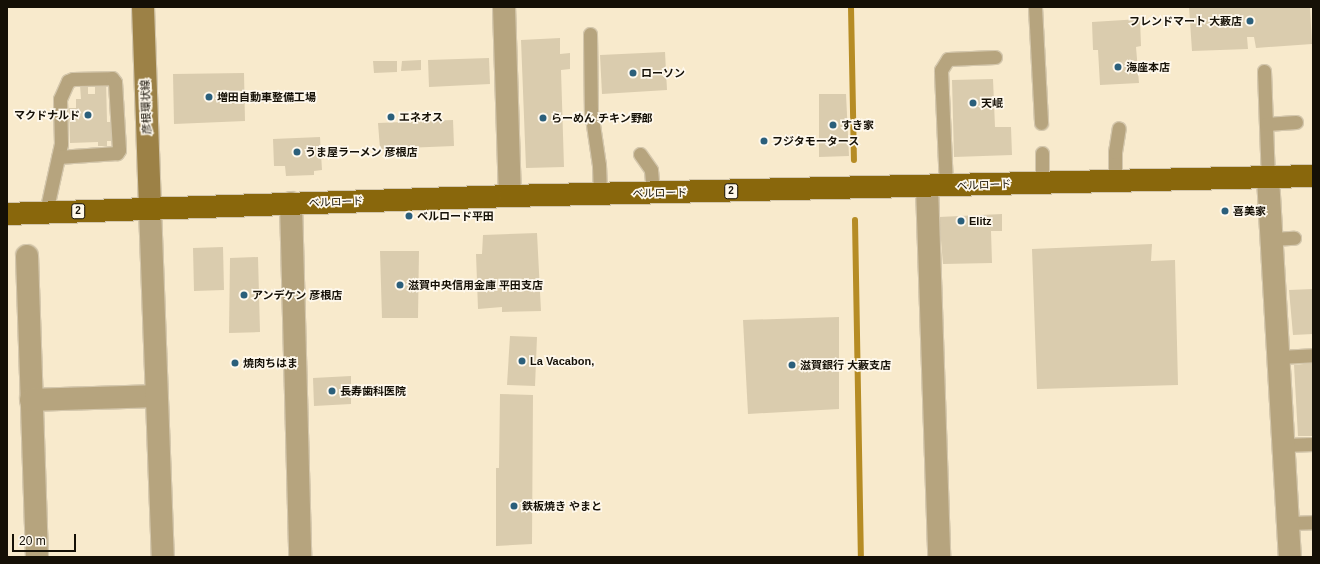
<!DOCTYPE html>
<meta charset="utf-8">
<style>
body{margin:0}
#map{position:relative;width:1320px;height:564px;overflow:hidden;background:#f8eacc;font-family:Helvetica,"Noto Sans JP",sans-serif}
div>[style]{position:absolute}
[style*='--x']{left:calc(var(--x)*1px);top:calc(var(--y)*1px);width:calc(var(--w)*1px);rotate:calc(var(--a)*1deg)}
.stream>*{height:6px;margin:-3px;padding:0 3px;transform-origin:3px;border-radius:3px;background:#b68c24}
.building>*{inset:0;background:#daccae}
.roads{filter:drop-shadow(1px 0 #d4c7ac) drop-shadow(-1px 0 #d4c7ac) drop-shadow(0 1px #d4c7ac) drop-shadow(0 -1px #d4c7ac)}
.service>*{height:13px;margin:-6.5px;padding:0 6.5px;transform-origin:6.5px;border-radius:6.5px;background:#b6a47e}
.minor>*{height:22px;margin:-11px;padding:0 11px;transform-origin:11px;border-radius:11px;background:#b6a47e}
.tertiary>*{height:22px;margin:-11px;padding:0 11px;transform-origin:11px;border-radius:11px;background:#b6a47e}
.secondary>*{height:22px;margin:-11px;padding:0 11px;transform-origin:11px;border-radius:11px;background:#9c8146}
.primary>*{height:22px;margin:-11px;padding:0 11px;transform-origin:11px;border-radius:11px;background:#89670c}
.dots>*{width:11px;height:11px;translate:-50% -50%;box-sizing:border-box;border:2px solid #fef8ec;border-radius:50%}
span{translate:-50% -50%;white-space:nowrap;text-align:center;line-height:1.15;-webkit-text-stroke:3.5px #fef8ec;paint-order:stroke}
.shield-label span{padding:1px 3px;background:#fef8ec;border:1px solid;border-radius:3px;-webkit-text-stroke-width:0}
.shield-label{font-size:10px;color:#151006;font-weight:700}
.poi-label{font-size:11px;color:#151006;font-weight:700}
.right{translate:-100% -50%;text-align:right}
.left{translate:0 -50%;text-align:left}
.street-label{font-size:11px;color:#151006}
.frame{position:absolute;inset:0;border:8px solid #151006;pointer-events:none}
.scale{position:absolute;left:12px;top:534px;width:64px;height:18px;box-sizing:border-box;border:2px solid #151006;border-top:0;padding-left:5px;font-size:12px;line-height:14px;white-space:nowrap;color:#151006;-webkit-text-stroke:3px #fef8ec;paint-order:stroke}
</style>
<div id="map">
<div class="stream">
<div style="--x:851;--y:7;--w:153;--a:88.9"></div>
<div style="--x:855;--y:220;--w:337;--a:89"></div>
</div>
<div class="building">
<div style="clip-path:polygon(1189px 7px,1310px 7px,1312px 44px,1256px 48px,1254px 37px,1247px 37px,1248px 49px,1192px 51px)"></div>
<div style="clip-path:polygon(1140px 19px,1141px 46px,1136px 47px,1139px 83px,1100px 85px,1098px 50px,1093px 50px,1092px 22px)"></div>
<div style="clip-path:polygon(560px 38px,560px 54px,570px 53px,570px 69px,561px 70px,564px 167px,526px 168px,521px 40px)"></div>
<div style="clip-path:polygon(665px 52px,667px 90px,602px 94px,600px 55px)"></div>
<div style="clip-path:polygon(489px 58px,490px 84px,429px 87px,428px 60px)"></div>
<div style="clip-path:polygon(421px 60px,421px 70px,401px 71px,402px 61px)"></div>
<div style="clip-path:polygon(373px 61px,397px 61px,397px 72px,374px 73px)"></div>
<div style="clip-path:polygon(244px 73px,245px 121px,174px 124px,173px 74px)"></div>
<div style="clip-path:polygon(993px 79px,995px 127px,1011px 127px,1012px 155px,954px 157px,952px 80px)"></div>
<div style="clip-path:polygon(95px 80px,106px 80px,107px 122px,111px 122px,111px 141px,107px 141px,107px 146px,98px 146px,98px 142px,70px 143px,69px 108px,76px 108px,76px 99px,81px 99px,80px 85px,88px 85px,88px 94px,95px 94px)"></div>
<div style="clip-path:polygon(819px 94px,846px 94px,849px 156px,819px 157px)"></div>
<div style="clip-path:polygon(453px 120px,454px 146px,380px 149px,378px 123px)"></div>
<div style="clip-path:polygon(320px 137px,322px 170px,314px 171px,314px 175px,286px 176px,285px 166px,274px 166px,273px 139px)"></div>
<div style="clip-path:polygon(1002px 214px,1002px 231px,991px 231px,992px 263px,943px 264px,939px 217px)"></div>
<div style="clip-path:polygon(537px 233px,541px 311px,502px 312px,502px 307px,478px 309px,476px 254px,482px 254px,483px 235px)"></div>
<div style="clip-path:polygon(1152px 244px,1151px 261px,1175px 260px,1178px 385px,1037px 389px,1032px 249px)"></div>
<div style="clip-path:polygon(223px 247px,224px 290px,194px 291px,193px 248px)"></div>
<div style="clip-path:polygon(380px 251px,419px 251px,418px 318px,382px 318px)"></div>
<div style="clip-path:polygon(258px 257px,260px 332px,229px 333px,230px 258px)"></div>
<div style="clip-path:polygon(1313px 289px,1313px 334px,1293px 335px,1289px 290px)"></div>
<div style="clip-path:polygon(839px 317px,839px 409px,748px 414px,743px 320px)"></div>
<div style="clip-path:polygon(510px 336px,537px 337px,535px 386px,507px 385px)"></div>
<div style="clip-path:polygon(1313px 363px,1313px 436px,1298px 436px,1294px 365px)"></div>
<div style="clip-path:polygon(351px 376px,351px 404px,314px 406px,313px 378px)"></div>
<div style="clip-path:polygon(500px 394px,533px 395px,532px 544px,496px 546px,496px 468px,499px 468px)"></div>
</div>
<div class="roads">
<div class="service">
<div style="--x:1035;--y:7;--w:116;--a:87"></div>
<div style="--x:590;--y:34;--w:77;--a:89.3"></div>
<div style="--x:591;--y:111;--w:55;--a:81.6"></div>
<div style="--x:599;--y:165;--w:29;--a:88"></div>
<div style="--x:1264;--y:71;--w:107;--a:87.9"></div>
<div style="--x:1266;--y:124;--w:30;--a:-4"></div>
<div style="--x:640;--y:154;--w:19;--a:55"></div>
<div style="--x:651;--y:170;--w:23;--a:85"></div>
<div style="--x:1115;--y:182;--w:30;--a:-90"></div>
<div style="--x:1115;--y:152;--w:24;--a:-81"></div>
<div style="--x:1042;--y:184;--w:31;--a:-90"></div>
<div style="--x:946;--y:186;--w:116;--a:-92.5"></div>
<div style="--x:941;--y:70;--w:13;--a:-58"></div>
<div style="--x:948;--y:59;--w:47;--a:-2.4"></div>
<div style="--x:46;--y:212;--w:70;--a:-77.6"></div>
<div style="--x:61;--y:144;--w:45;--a:-91.3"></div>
<div style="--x:60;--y:99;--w:20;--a:-66"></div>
<div style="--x:68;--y:81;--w:5;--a:-22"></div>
<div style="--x:73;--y:79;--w:39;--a:-1"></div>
<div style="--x:112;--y:78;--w:5;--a:53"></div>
<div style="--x:115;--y:82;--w:68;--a:86.6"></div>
<div style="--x:119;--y:150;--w:4;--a:124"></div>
<div style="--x:117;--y:153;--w:59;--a:176.1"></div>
<div style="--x:1272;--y:239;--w:22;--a:-3"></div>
<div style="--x:1279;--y:357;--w:34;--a:-3"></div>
<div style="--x:1284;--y:445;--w:29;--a:-2"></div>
<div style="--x:1289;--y:523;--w:24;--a:-2"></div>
</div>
<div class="minor">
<div style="--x:504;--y:7;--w:189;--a:88.2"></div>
<div style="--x:927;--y:187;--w:370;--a:88.1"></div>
<div style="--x:291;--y:203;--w:354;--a:88.5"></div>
<div style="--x:27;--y:256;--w:301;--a:88.1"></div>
<div style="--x:31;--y:400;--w:125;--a:-1.8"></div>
</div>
<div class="tertiary">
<div style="--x:1268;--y:178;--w:380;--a:86.7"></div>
<div style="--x:150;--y:208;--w:349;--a:87.9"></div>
</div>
<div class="secondary">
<div style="--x:143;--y:7;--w:201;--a:88"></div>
</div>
<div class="primary">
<div style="--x:7;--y:214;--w:503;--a:-2.05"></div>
<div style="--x:510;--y:196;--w:803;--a:-1.43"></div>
</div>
</div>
<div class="dots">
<div style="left:1250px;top:21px;background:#2b5f7b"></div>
<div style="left:1118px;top:67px;background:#2b5f7b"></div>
<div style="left:633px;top:73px;background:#2b5f7b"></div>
<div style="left:209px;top:97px;background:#2b5f7b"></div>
<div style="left:973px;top:103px;background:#2b5f7b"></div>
<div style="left:88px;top:115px;background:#2b5f7b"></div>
<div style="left:391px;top:117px;background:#2b5f7b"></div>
<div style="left:543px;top:118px;background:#2b5f7b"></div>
<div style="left:833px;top:125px;background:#2b5f7b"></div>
<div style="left:764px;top:141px;background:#2b5f7b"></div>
<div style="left:297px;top:152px;background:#2b5f7b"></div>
<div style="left:1225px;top:211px;background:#2b5f7b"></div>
<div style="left:409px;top:216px;background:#2b5f7b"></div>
<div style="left:961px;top:221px;background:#2b5f7b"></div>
<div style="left:400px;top:285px;background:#2b5f7b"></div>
<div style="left:244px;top:295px;background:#2b5f7b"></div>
<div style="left:522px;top:361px;background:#2b5f7b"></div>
<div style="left:235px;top:363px;background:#2b5f7b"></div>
<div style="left:792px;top:365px;background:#2b5f7b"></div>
<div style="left:332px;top:391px;background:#2b5f7b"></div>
<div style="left:514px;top:506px;background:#2b5f7b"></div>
</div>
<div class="shield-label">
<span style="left:731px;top:191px">2</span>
<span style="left:78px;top:211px">2</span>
</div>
<div class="poi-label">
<span class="right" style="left:1242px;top:21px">フレンドマート 大藪店</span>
<span class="left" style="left:1126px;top:67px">海座本店</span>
<span class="left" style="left:641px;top:73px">ローソン</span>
<span class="left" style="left:217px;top:97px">増田自動車整備工場</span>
<span class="left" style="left:981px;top:103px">天岷</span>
<span class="right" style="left:80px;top:115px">マクドナルド</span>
<span class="left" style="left:399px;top:117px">エネオス</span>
<span class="left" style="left:551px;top:118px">らーめん チキン野郎</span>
<span class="left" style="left:841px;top:125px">すき家</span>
<span class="left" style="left:772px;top:141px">フジタモータース</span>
<span class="left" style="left:305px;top:152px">うま屋ラーメン 彦根店</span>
<span class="left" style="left:1233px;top:211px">喜美家</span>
<span class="left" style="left:417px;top:216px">ベルロード平田</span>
<span class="left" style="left:969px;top:221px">Elitz</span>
<span class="left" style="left:408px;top:285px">滋賀中央信用金庫 平田支店</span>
<span class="left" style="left:252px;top:295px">アンデケン 彦根店</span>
<span class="left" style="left:530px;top:361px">La Vacabon,</span>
<span class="left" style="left:243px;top:363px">焼肉ちはま</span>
<span class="left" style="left:800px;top:365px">滋賀銀行 大藪支店</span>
<span class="left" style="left:340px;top:391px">長寿歯科医院</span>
<span class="left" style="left:522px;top:506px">鉄板焼き やまと</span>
</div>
<div class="street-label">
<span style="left:146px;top:107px;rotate:-92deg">彦根環状線</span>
<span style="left:984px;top:185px;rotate:-2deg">ベルロード</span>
<span style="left:660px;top:193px;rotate:-1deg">ベルロード</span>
<span style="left:336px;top:202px;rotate:-2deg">ベルロード</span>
</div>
<div class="frame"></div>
<div class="scale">20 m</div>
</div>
